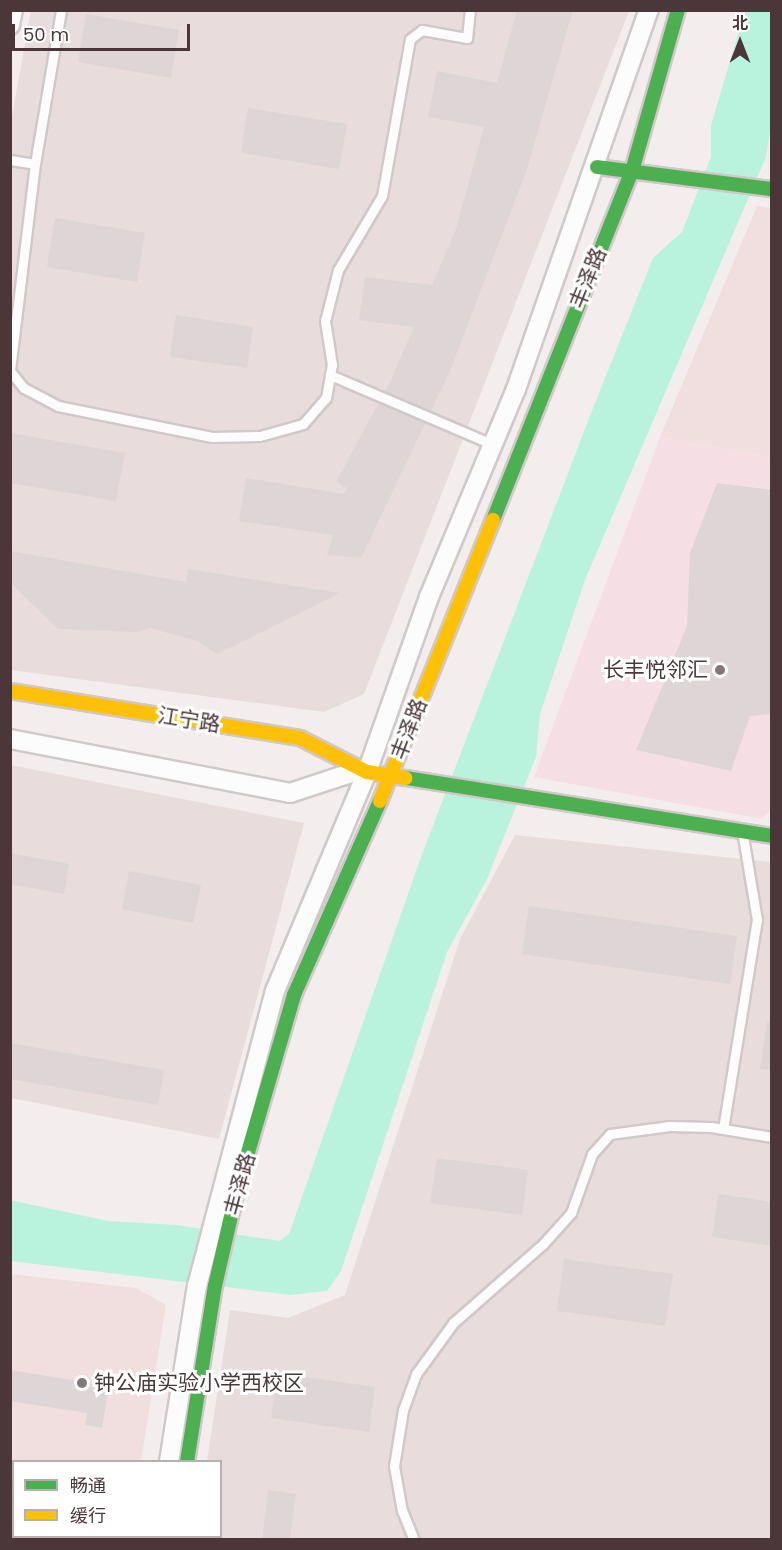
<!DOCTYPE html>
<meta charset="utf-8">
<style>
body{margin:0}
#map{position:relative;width:782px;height:1550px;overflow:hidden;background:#f3eded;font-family:Poppins,"Noto Sans SC",sans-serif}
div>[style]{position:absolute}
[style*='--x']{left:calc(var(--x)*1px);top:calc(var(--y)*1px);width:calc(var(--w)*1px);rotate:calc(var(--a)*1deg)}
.residential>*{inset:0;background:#e9dcdd}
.commercial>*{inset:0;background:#f6dfe4}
.education>*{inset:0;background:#f1dfe0}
.water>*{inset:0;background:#baf3dd}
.building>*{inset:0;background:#ddd5d6}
.roads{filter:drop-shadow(2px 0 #d0c8c9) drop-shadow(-2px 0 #d0c8c9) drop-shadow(0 2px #d0c8c9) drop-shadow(0 -2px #d0c8c9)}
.lane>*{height:9px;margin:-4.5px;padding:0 4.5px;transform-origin:4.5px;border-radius:4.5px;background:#fdfcfc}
.street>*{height:18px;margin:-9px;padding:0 9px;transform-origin:9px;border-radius:9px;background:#fdfcfc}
.fast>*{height:14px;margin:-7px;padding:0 7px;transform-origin:7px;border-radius:7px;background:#4caf50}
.slow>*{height:14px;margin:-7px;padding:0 7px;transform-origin:7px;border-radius:7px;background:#ffc107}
.dots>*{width:16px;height:16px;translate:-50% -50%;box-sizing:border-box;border:3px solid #fff;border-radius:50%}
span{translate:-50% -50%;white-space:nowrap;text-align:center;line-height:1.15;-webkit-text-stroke:6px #fff;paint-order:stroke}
.street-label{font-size:21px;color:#4b373a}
.poi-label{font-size:21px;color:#4b373a}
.right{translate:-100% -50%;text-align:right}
.left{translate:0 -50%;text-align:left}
.frame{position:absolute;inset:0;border:12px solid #4b373a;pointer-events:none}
.legend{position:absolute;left:12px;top:1460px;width:210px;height:78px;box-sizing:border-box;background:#fff;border:2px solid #b7afb0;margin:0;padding:8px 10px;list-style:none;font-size:18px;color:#4b373a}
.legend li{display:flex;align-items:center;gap:12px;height:30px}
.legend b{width:30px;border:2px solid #b7afb0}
.north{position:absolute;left:710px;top:12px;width:60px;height:60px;-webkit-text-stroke:4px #fff;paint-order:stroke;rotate:0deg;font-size:16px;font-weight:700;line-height:24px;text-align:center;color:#4b373a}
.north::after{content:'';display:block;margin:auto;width:21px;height:27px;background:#4b373a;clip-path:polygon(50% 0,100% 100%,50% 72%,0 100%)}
.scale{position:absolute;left:12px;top:24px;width:178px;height:27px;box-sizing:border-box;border:3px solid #4b373a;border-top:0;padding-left:8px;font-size:18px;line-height:21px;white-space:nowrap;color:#4b373a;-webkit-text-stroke:4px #fff;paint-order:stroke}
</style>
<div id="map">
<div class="residential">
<div style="clip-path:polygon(31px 11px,629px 11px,364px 694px,324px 712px,11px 670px,10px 127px)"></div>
<div style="clip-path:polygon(10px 765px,304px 823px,219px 1139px,11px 1098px)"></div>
<div style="clip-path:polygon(515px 835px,771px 862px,771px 1539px,196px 1540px,220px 1536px,220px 1462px,207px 1461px,230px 1310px,288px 1318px,345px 1295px,460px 939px)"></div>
</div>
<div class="commercial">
<div style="clip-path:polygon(660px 437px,771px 457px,771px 809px,762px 819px,534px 777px)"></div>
</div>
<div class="education">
<div style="clip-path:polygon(757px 206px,771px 208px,771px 457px,660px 437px)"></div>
<div style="clip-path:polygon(11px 1274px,136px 1288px,166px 1305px,141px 1461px,14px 1462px,14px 1536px,128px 1537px,128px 1539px,11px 1540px)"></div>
</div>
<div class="water">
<div style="clip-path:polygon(745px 11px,771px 11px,772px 118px,766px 157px,585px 580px,540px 714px,536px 757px,487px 879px,447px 952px,341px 1271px,327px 1291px,290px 1295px,11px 1261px,10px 1200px,108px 1221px,177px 1225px,279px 1241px,289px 1234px,421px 857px,593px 408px,653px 258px,682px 232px,711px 157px,711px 125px)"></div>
</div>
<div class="building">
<div style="clip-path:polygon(517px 10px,573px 10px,526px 172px,450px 371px,361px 558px,327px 555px,333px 535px,239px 521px,246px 478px,345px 494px,347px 488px,336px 482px,391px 380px,414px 327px,359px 320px,365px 277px,432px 285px,456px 229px,484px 127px,428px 117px,437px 71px,497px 83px)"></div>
<div style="clip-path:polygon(86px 14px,179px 30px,171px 78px,78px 62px)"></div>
<div style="clip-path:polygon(248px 108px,347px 124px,339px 169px,241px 153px)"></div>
<div style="clip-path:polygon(55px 218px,145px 233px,137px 282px,47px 267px)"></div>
<div style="clip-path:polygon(176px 315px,253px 327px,247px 368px,170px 357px)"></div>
<div style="clip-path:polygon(10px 433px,125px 453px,116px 501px,10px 483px)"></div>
<div style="clip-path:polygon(717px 483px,772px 490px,772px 714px,750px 716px,731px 771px,636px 750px,687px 626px,690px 553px)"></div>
<div style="clip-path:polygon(10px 551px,186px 582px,188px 569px,340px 593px,217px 654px,197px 641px,150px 628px,137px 632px,58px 629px,10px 582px)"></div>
<div style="clip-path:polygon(10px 853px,69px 864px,64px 894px,10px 884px)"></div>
<div style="clip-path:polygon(129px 871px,201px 885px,193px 923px,122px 909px)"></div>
<div style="clip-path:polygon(529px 906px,737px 936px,730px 984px,522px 954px)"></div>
<div style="clip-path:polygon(767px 1021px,772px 1021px,772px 1070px,760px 1069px)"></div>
<div style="clip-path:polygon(10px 1043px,164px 1070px,158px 1105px,10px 1079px)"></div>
<div style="clip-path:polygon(437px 1158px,528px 1170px,522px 1215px,430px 1203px)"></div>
<div style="clip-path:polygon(718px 1194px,772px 1202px,772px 1246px,712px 1237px)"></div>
<div style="clip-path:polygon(564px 1259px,673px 1274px,665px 1326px,557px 1311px)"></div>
<div style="clip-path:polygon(10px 1370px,109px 1386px,102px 1428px,85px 1425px,87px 1413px,10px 1401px)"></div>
<div style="clip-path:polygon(278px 1373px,375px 1387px,369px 1432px,271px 1418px)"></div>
<div style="clip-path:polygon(268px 1490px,296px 1494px,290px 1540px,262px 1540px)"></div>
<div style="clip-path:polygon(10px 1507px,14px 1536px,74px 1536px,73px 1540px,10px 1540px)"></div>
</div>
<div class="roads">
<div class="lane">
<div style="--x:10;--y:160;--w:25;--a:9"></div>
<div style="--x:35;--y:164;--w:156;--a:-80.4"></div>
<div style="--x:10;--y:370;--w:208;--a:-83.1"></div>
<div style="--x:10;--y:371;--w:22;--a:51"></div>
<div style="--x:24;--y:388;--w:38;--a:28"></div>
<div style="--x:58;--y:406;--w:157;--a:11.4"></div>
<div style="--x:212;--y:437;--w:48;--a:-1.2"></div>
<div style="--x:260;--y:436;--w:45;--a:-15.6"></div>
<div style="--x:303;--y:424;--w:35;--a:-49"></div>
<div style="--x:326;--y:398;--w:34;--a:-80"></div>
<div style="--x:332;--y:365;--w:45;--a:-99"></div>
<div style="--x:325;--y:321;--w:53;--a:-75.7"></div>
<div style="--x:338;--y:270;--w:86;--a:-59.3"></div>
<div style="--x:382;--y:196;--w:159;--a:-79.9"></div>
<div style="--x:410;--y:39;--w:15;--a:-37"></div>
<div style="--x:422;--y:30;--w:46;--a:10.1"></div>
<div style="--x:467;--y:38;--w:28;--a:-84"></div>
<div style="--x:330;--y:375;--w:178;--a:23.1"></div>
<div style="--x:723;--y:1129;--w:212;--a:-80.8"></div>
<div style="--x:757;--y:920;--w:85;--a:-99.5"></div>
<div style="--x:414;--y:1540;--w:31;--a:-112"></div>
<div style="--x:402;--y:1511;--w:46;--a:-100.1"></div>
<div style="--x:394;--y:1466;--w:57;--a:-80.9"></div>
<div style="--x:403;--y:1410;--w:38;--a:-70"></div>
<div style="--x:416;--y:1374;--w:63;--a:-54"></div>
<div style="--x:453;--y:1323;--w:120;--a:-41.3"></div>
<div style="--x:543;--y:1244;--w:42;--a:-47.9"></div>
<div style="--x:571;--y:1213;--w:63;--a:-70.4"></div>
<div style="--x:592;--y:1154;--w:27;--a:-48"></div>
<div style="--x:610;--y:1134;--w:60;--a:-7.7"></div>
<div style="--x:669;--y:1126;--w:42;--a:1.4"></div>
<div style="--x:711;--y:1127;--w:62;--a:9.3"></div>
</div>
<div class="street">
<div style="--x:10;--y:25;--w:15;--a:-79"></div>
<div style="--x:10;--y:739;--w:285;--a:10.9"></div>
<div style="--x:290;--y:793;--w:74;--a:-18.2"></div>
<div style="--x:169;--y:1462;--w:178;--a:-81"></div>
<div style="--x:197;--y:1286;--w:305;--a:-75.2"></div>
<div style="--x:275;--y:991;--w:238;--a:-67.2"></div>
<div style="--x:367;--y:772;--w:186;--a:-70.5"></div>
<div style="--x:429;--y:597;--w:225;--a:-67.3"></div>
<div style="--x:516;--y:389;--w:402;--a:-70.7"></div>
<div style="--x:156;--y:1540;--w:4;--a:-76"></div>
<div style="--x:175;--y:1540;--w:4;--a:-90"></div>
</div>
<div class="fast">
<div style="--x:597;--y:167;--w:176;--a:7.2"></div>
<div style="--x:493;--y:520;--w:376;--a:-68.3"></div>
<div style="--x:632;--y:171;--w:167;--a:-74.1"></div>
<div style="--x:406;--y:778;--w:371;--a:9"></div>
<div style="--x:187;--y:1462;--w:178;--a:-81"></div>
<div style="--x:215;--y:1286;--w:98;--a:-77.1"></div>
<div style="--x:237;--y:1190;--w:203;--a:-73.7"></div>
<div style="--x:294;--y:995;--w:212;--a:-66.1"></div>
</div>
<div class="slow">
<div style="--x:10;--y:691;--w:294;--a:9.2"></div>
<div style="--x:300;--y:738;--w:75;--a:26.9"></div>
<div style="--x:367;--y:772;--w:39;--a:9"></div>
<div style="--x:380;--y:801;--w:303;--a:-68.1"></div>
</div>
</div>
<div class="dots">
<div style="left:720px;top:670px;background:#867779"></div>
<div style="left:82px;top:1383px;background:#867779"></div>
</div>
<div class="street-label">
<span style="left:588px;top:278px;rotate:-68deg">丰泽路</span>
<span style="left:189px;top:720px;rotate:9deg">江宁路</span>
<span style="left:409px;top:729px;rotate:-69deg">丰泽路</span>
<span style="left:240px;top:1184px;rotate:-75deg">丰泽路</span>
</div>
<div class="poi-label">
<span class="right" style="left:708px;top:670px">长丰悦邻汇</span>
<span class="left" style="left:94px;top:1383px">钟公庙实验小学西校区</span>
</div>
<div class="frame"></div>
<ul class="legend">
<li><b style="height:8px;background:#4caf50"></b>畅通</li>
<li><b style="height:8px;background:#ffc107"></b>缓行</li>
</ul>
<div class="north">北</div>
<div class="scale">50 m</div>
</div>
